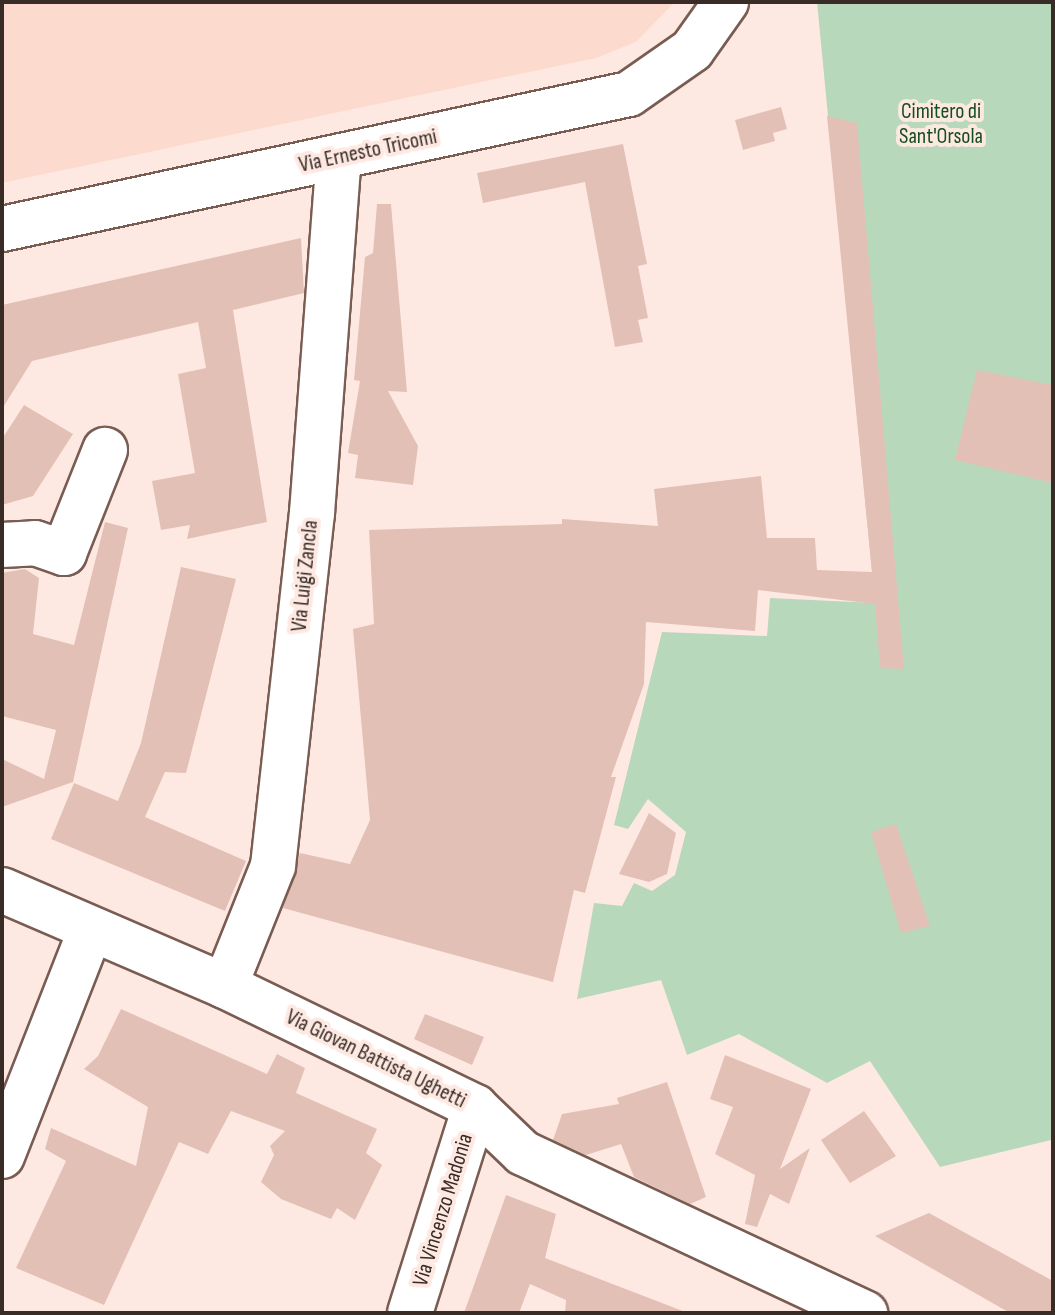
<!DOCTYPE html>
<style>
body{margin:0}
#map{position:relative;width:1055px;height:1315px;overflow:hidden;background:#fee9e2;font-family:"Sofia Sans Condensed",sans-serif}
div>[style]{position:absolute}
[style*='--x']{left:calc(var(--x)*1px);top:calc(var(--y)*1px);width:calc(var(--w)*1px);rotate:calc(var(--a)*1deg)}
.built>*{inset:0;background:#fcdbce}
.green>*{inset:0;background:#b8d8bb}
.building>*{inset:0;background:#e3c0b6}
.roads{filter:drop-shadow(2px 0 #795c52) drop-shadow(-2px 0 #795c52) drop-shadow(0 2px #795c52) drop-shadow(0 -2px #795c52)}
.minor>*{height:44px;margin:-22px;padding:0 22px;transform-origin:22px;border-radius:22px;background:#fff}
span{translate:-50% -50%;white-space:nowrap;text-align:center;line-height:1.15;-webkit-text-stroke:8px #fee9e2;paint-order:stroke}
.park-label{font-size:22px;color:#144d20}
.street-label{font-size:22px;color:#392c27}
.frame{position:absolute;inset:0;border:4px solid #392c27;pointer-events:none}
</style>
<div id="map">
<div class="built">
<div style="clip-path:polygon(2px 2px,675px 2px,636px 42px,596px 58px,2px 183px)"></div>
</div>
<div class="green">
<div style="clip-path:polygon(817px 2px,1053px 2px,1053px 1147px,1051px 1140px,940px 1167px,870px 1061px,827px 1083px,739px 1034px,687px 1055px,661px 980px,577px 999px,594px 903px,622px 906px,634px 883px,652px 891px,675px 875px,686px 832px,648px 799px,628px 829px,614px 825px,662px 632px,767px 636px,770px 598px,875px 603px)"></div>
</div>
<div class="building">
<div style="clip-path:polygon(781px 107px,787px 129px,773px 133px,775px 141px,743px 150px,735px 120px)"></div>
<div style="clip-path:polygon(827px 116px,857px 123px,904px 669px,880px 668px,875px 604px,758px 590px,755px 631px,646px 622px,644px 684px,611px 777px,616px 777px,585px 893px,574px 890px,553px 982px,283px 908px,300px 853px,350px 864px,370px 820px,353px 629px,374px 624px,369px 530px,562px 524px,562px 519px,658px 526px,654px 489px,761px 476px,767px 538px,815px 538px,817px 570px,872px 572px)"></div>
<div style="clip-path:polygon(623px 144px,647px 264px,638px 266px,648px 318px,638px 320px,643px 342px,615px 347px,585px 182px,483px 203px,477px 173px)"></div>
<div style="clip-path:polygon(377px 204px,391px 204px,407px 392px,388px 391px,418px 446px,413px 485px,355px 478px,358px 455px,348px 453px,360px 381px,354px 380px,365px 257px,373px 253px)"></div>
<div style="clip-path:polygon(301px 238px,304px 293px,233px 310px,267px 522px,187px 539px,190px 525px,161px 530px,152px 481px,195px 473px,178px 374px,206px 368px,198px 322px,32px 361px,2px 409px,2px 305px)"></div>
<div style="clip-path:polygon(977px 370px,1053px 385px,1053px 483px,955px 460px)"></div>
<div style="clip-path:polygon(24px 405px,73px 434px,33px 496px,2px 505px,2px 439px)"></div>
<div style="clip-path:polygon(105px 522px,128px 528px,73px 782px,2px 807px,2px 759px,44px 779px,56px 730px,2px 716px,2px 573px,25px 569px,39px 578px,33px 634px,74px 645px)"></div>
<div style="clip-path:polygon(181px 567px,236px 579px,186px 773px,165px 772px,145px 817px,246px 861px,225px 911px,51px 839px,74px 783px,118px 801px,141px 743px)"></div>
<div style="clip-path:polygon(649px 813px,676px 833px,667px 874px,649px 882px,619px 874px)"></div>
<div style="clip-path:polygon(896px 824px,930px 926px,901px 933px,871px 832px)"></div>
<div style="clip-path:polygon(121px 1009px,267px 1074px,277px 1054px,305px 1068px,296px 1093px,377px 1129px,366px 1153px,382px 1165px,355px 1220px,337px 1208px,331px 1219px,281px 1199px,261px 1182px,274px 1155px,270px 1146px,285px 1131px,231px 1111px,208px 1154px,179px 1142px,104px 1305px,16px 1268px,66px 1161px,45px 1149px,51px 1128px,136px 1166px,148px 1107px,84px 1069px,98px 1056px)"></div>
<div style="clip-path:polygon(425px 1014px,484px 1037px,472px 1065px,414px 1039px)"></div>
<div style="clip-path:polygon(725px 1055px,811px 1089px,780px 1169px,810px 1148px,789px 1204px,770px 1194px,757px 1227px,745px 1224px,755px 1175px,715px 1154px,733px 1107px,710px 1099px)"></div>
<div style="clip-path:polygon(667px 1082px,706px 1197px,690px 1204px,634px 1177px,621px 1144px,586px 1155px,553px 1140px,562px 1114px,619px 1104px,617px 1098px)"></div>
<div style="clip-path:polygon(864px 1111px,896px 1156px,850px 1183px,821px 1140px)"></div>
<div style="clip-path:polygon(506px 1195px,556px 1214px,545px 1258px,688px 1313px,565px 1313px,566px 1300px,530px 1284px,519px 1313px,464px 1313px)"></div>
<div style="clip-path:polygon(929px 1213px,1053px 1281px,1053px 1313px,1010px 1313px,875px 1236px)"></div>
</div>
<div class="roads">
<div class="minor">
<div style="--x:2;--y:229;--w:641;--a:-12.15"></div>
<div style="--x:629;--y:94;--w:77;--a:-34.9"></div>
<div style="--x:692;--y:50;--w:59;--a:-54.7"></div>
<div style="--x:2;--y:545;--w:33;--a:-3"></div>
<div style="--x:35;--y:543;--w:31;--a:19"></div>
<div style="--x:64;--y:553;--w:111;--a:-68.3"></div>
<div style="--x:2;--y:890;--w:243;--a:23.3"></div>
<div style="--x:225;--y:986;--w:278;--a:25.8"></div>
<div style="--x:475;--y:1107;--w:66;--a:43.8"></div>
<div style="--x:523;--y:1153;--w:378;--a:25.1"></div>
<div style="--x:225;--y:986;--w:129;--a:-68.2"></div>
<div style="--x:273;--y:866;--w:355;--a:-83.7"></div>
<div style="--x:312;--y:513;--w:357;--a:-85.7"></div>
<div style="--x:2;--y:1156;--w:242;--a:-68.6"></div>
<div style="--x:410;--y:1313;--w:216;--a:-72.5"></div>
</div>
</div>
<div class="park-label">
<span style="left:941px;top:124px">Cimitero di<br>Sant'Orsola</span>
</div>
<div class="street-label">
<span style="left:368px;top:151px;rotate:-12deg">Via Ernesto Tricomi</span>
<span style="left:305px;top:576px;rotate:-84deg">Via Luigi Zancla</span>
<span style="left:376px;top:1059px;rotate:26deg">Via Giovan Battista Ughetti</span>
<span style="left:443px;top:1210px;rotate:-73deg">Via Vincenzo Madonia</span>
</div>
<div class="frame"></div>
</div>
